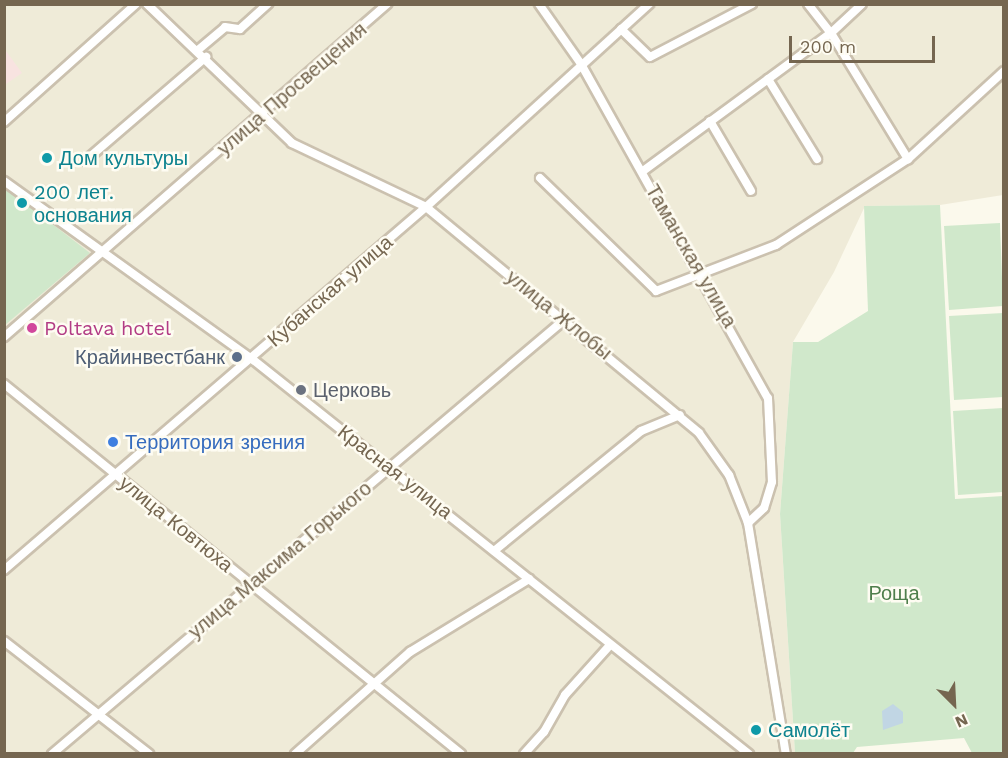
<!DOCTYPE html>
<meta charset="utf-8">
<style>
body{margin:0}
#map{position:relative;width:1008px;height:758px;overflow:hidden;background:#fbf9ec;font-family:"Work Sans",sans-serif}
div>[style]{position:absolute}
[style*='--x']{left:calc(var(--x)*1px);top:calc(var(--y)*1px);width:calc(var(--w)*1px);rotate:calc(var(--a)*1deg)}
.residential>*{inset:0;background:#efebd8}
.medical>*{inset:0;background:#f8e3e0}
.green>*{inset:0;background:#d0e8cb}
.water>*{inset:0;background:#c1d6e4}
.roads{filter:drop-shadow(2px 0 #cbc1af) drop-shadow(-2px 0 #cbc1af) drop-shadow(0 2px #cbc1af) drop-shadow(0 -2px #cbc1af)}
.minor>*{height:8px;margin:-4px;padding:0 4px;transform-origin:4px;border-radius:4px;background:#fff}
.dots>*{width:16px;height:16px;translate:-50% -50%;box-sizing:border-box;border:3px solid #fefcf2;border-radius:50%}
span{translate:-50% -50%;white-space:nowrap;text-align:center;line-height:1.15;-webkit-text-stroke:5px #fefcf2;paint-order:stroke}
.street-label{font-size:20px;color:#756650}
.culture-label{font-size:20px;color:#0d838f}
.left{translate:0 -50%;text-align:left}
.hotel-label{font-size:20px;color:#b23c85}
.service-label{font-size:20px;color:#4e5e75}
.right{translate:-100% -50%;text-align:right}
.worship-label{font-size:20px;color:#5b616d}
.shop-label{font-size:20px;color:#366cbe}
.park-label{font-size:20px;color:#4f7f4c}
.frame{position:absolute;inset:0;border:6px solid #756650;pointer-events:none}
.north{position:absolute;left:924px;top:674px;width:60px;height:60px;-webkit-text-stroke:4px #fefcf2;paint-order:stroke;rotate:156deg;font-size:16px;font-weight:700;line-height:24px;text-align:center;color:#756650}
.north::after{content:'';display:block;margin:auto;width:21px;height:27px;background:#756650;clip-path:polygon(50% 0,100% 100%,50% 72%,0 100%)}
.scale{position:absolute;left:789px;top:36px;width:146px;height:27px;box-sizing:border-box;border:3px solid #756650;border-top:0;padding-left:8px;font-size:18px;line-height:21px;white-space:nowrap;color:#756650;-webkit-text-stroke:4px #fefcf2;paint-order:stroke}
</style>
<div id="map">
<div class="residential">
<div style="clip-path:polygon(4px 5px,1003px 5px,1003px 195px,940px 205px,865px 206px,834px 272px,793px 342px,780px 514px,795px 753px,5px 753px)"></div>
</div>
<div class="medical">
<div style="clip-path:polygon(6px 51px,22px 73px,6px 84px,4px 52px)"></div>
</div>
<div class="green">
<div style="clip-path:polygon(4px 187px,90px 253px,5px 325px,4px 325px)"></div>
<div style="clip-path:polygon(940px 205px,955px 499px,1003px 496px,1003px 753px,972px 753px,964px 738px,857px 747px,853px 753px,795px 753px,780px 514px,793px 342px,818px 342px,868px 311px,864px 206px)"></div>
<div style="clip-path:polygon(1000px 223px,1003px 306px,949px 310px,944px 226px)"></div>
<div style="clip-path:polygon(1003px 313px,1003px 397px,954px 400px,949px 316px)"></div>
<div style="clip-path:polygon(1003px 408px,1003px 492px,958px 495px,953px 411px)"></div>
</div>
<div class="water">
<div style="clip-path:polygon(893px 704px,903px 712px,903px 723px,883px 730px,882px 711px)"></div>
</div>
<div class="roads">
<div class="minor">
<div style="--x:147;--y:4;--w:201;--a:43.8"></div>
<div style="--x:292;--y:143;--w:148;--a:25.5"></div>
<div style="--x:426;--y:207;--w:354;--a:39.6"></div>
<div style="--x:699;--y:433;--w:52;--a:54.5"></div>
<div style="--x:729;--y:475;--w:52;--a:68.4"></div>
<div style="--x:748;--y:523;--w:234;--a:80.7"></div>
<div style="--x:539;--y:4;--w:73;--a:55"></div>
<div style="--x:581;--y:64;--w:383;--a:60.8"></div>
<div style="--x:768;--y:398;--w:84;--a:87.3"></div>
<div style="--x:772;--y:482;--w:27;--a:107"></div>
<div style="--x:764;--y:508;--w:22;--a:137"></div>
<div style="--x:808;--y:4;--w:37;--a:52"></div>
<div style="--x:831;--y:33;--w:148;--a:58.6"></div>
<div style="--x:621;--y:29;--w:40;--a:44"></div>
<div style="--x:650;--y:57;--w:115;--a:-27.5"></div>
<div style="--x:198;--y:50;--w:35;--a:-40"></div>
<div style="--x:225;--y:27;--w:15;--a:8"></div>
<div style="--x:240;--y:29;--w:38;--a:-42"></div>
<div style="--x:768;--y:79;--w:94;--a:58.5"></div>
<div style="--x:710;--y:121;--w:81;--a:59.6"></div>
<div style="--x:4;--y:122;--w:177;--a:-41.8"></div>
<div style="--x:85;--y:161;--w:160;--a:-40.7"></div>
<div style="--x:643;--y:171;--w:233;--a:-36.3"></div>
<div style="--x:831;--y:33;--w:42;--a:-43.1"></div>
<div style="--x:540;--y:178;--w:162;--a:44.2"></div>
<div style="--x:656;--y:291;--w:129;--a:-21"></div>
<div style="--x:776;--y:245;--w:158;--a:-33.1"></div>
<div style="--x:908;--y:159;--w:130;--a:-42.5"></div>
<div style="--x:4;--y:181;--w:305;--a:35.7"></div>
<div style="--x:252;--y:359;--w:635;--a:38.48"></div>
<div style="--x:4;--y:337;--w:508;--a:-41.01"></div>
<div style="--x:4;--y:384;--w:588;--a:38.99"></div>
<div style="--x:494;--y:551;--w:190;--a:-39.2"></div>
<div style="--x:641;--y:431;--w:42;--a:-22.3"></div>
<div style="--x:4;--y:570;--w:557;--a:-40.7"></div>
<div style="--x:426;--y:207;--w:302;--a:-42.3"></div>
<div style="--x:4;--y:641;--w:184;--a:37.9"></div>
<div style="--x:52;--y:754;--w:671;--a:-40.29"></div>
<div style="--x:295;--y:754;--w:154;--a:-41.6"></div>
<div style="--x:410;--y:652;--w:140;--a:-31.5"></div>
<div style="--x:524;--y:754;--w:30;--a:-48"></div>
<div style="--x:544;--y:732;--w:43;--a:-60.4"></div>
<div style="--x:565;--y:695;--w:67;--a:-48"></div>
</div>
</div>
<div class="dots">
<div style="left:47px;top:158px;background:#0f9aa8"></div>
<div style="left:22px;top:203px;background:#0f9aa8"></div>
<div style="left:32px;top:328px;background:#d1479c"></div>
<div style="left:237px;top:357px;background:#5c6f8a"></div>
<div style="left:301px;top:390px;background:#6b7280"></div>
<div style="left:113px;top:442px;background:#3f7fe0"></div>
<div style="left:756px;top:730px;background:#0f9aa8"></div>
</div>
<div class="street-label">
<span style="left:292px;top:89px;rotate:-41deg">улица Просвещения</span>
<span style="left:691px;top:256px;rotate:60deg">Таманская улица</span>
<span style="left:330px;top:291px;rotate:-41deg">Кубанская улица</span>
<span style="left:559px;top:315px;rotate:39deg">улица Жлобы</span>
<span style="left:395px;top:472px;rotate:38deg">Красная улица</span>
<span style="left:176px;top:524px;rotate:39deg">улица Ковтюха</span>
<span style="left:280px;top:560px;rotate:-40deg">улица Максима Горького</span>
</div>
<div class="culture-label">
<span class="left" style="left:59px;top:158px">Дом культуры</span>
<span class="left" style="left:34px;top:204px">200 лет.<br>основания</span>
<span class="left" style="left:768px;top:730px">Самолёт</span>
</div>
<div class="hotel-label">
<span class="left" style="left:44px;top:328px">Poltava hotel</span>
</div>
<div class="service-label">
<span class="right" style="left:225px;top:357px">Крайинвестбанк</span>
</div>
<div class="worship-label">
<span class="left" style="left:313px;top:390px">Церковь</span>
</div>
<div class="shop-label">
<span class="left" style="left:125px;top:442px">Территория зрения</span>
</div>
<div class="park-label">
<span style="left:894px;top:593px">Роща</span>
</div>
<div class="frame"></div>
<div class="north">N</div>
<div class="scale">200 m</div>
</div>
